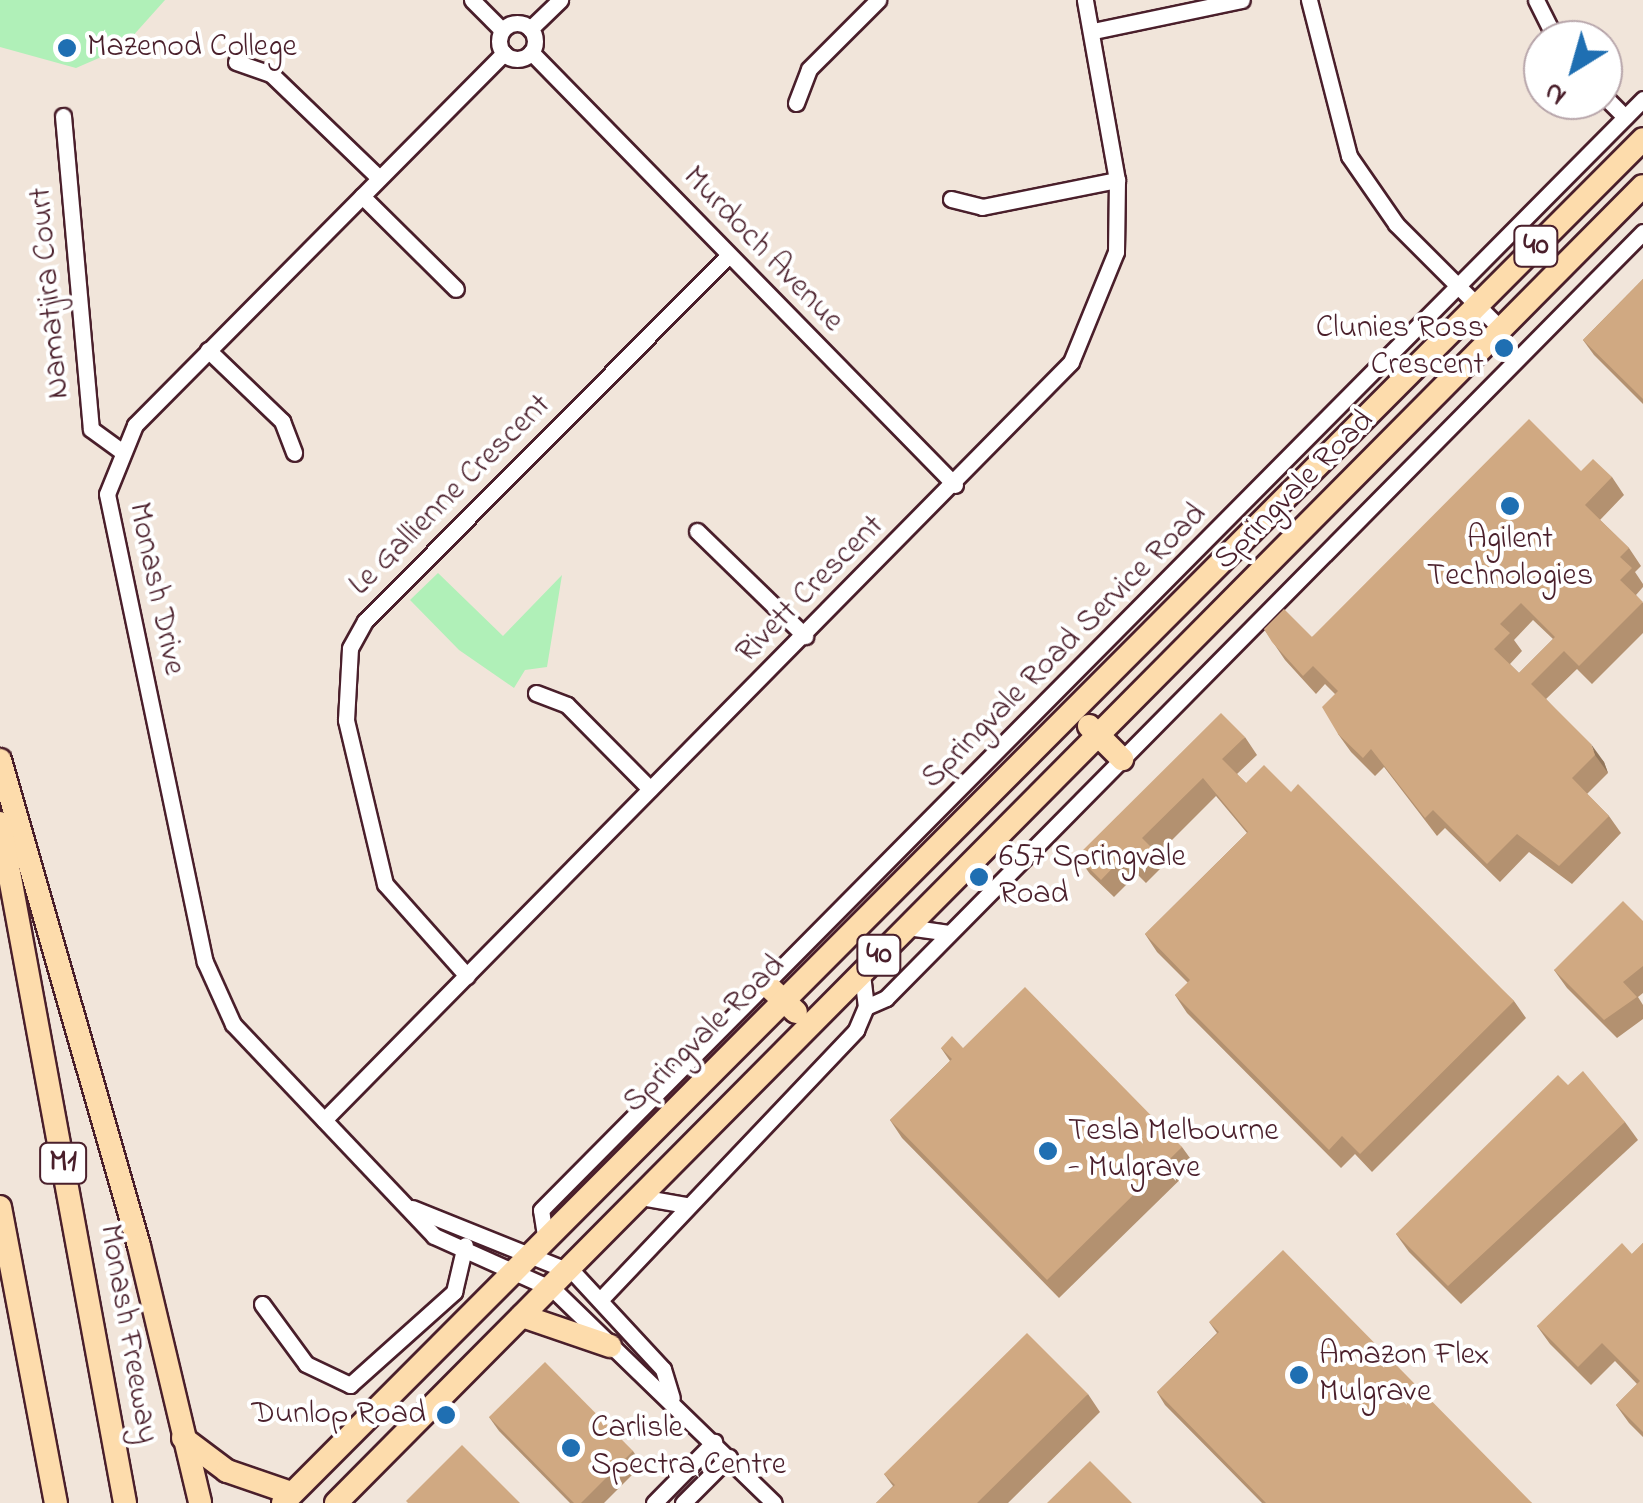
<!DOCTYPE html>
<style>
body{margin:0}
#map{position:relative;width:1643px;height:1503px;overflow:hidden;background:#f1e5da;font-family:"Indie Flower",sans-serif}
div>[style]{position:absolute}
[style*='--x']{left:calc(var(--x)*1px);top:calc(var(--y)*1px);width:calc(var(--w)*1px);rotate:calc(var(--a)*1deg)}
.green>*{inset:0;background:#b0f0b8}
.roads{filter:drop-shadow(2px 0 #4a1f2b) drop-shadow(-2px 0 #4a1f2b) drop-shadow(0 2px #4a1f2b) drop-shadow(0 -2px #4a1f2b)}
.minor>*{height:15px;margin:-7.5px;padding:0 7.5px;transform-origin:7.5px;border-radius:7.5px;background:#fff}
.minor>.ring{margin:-7.5px;padding:0;box-sizing:content-box;background:none;border:15px solid #fff;border-radius:50%}
.highway>*{height:22px;margin:-11px;padding:0 11px;transform-origin:11px;border-radius:11px;background:#fddcac}
.wall>*{inset:0;background:#b39170}
.shaded-wall>*{inset:0;background:#92765b}
.building>*{inset:0;background:#d0a982}
.dots>*{width:28px;height:28px;translate:-50% -50%;box-sizing:border-box;border:5px solid #fff;border-radius:50%}
span{translate:-50% -50%;white-space:nowrap;text-align:center;line-height:1.15;-webkit-text-stroke:8px #fff;paint-order:stroke}
.shield-label span{padding:2px 8px;background:#fff;border:2px solid;border-radius:8px;-webkit-text-stroke-width:0}
.shield-label{font-size:30px;color:#4a1f2b;font-weight:700}
.poi-label{font-size:32px;color:#4a1f2b}
.left{translate:0 -50%;text-align:left}
.right{translate:-100% -50%;text-align:right}
.street-label{font-size:32px;color:#4a1f2b}
.north{position:absolute;left:1523px;top:20px;width:100px;height:100px;box-sizing:border-box;background:#fff;border:2px solid #b7a5aa;border-radius:50%;rotate:217deg;font-size:28px;font-weight:700;line-height:40px;text-align:center;color:#4a1f2b}
.north::after{content:'';display:block;margin:auto;width:35px;height:45px;background:#1f6fb2;clip-path:polygon(50% 0,100% 100%,50% 72%,0 100%)}
</style>
<div id="map">
<div class="green">
<div style="clip-path:polygon(0 0,165px 0,122px 48px,76px 68px,0 47px)"></div>
<div style="clip-path:polygon(438px 573px,503px 636px,562px 575px,547px 667px,525px 670px,514px 688px,459px 650px,410px 600px)"></div>
</div>
<div class="roads">
<div class="minor">
<div style="--x:472;--y:0;--w:42;--a:45"></div>
<div style="--x:1309;--y:0;--w:161;--a:75.6"></div>
<div style="--x:1349;--y:156;--w:83;--a:55.3"></div>
<div style="--x:1396;--y:224;--w:148;--a:45"></div>
<div style="--x:1536;--y:0;--w:45;--a:63.4"></div>
<div class="ring" style="left:499px;top:23px;width:21px;height:21px"></div>
<div style="--x:530;--y:29;--w:42;--a:-44"></div>
<div style="--x:1093;--y:31;--w:152;--a:-11.8"></div>
<div style="--x:531;--y:52;--w:606;--a:45.6"></div>
<div style="--x:504;--y:53;--w:524;--a:134.77"></div>
<div style="--x:135;--y:425;--w:74;--a:112.1"></div>
<div style="--x:107;--y:494;--w:478;--a:78.2"></div>
<div style="--x:205;--y:962;--w:68;--a:65.7"></div>
<div style="--x:233;--y:1024;--w:292;--a:46.5"></div>
<div style="--x:434;--y:1236;--w:132;--a:24.2"></div>
<div style="--x:554;--y:1290;--w:306;--a:44.1"></div>
<div style="--x:236;--y:62;--w:37;--a:19"></div>
<div style="--x:271;--y:74;--w:150;--a:43.9"></div>
<div style="--x:1603;--y:95;--w:31;--a:45"></div>
<div style="--x:796;--y:103;--w:36;--a:-69"></div>
<div style="--x:809;--y:69;--w:98;--a:-45"></div>
<div style="--x:63;--y:116;--w:314;--a:84.9"></div>
<div style="--x:91;--y:429;--w:36;--a:36"></div>
<div style="--x:362;--y:196;--w:132;--a:44.7"></div>
<div style="--x:951;--y:199;--w:32;--a:14"></div>
<div style="--x:982;--y:207;--w:138;--a:-11.3"></div>
<div style="--x:208;--y:350;--w:103;--a:43.8"></div>
<div style="--x:282;--y:421;--w:34;--a:69"></div>
<div style="--x:697;--y:531;--w:151;--a:44.2"></div>
<div style="--x:536;--y:693;--w:33;--a:21"></div>
<div style="--x:567;--y:705;--w:118;--a:45.3"></div>
<div style="--x:907;--y:927;--w:42;--a:8.1"></div>
<div style="--x:467;--y:976;--w:123;--a:-131.7"></div>
<div style="--x:385;--y:884;--w:169;--a:-103.4"></div>
<div style="--x:346;--y:720;--w:72;--a:-86.8"></div>
<div style="--x:350;--y:648;--w:31;--a:-61"></div>
<div style="--x:365;--y:621;--w:515;--a:-45.16"></div>
<div style="--x:866;--y:1007;--w:22;--a:-24"></div>
<div style="--x:886;--y:998;--w:1077;--a:-45.34"></div>
<div style="--x:324;--y:1120;--w:1064;--a:-45.42"></div>
<div style="--x:1071;--y:362;--w:119;--a:-67.8"></div>
<div style="--x:1116;--y:252;--w:72;--a:-89.2"></div>
<div style="--x:1117;--y:180;--w:183;--a:-100.1"></div>
<div style="--x:640;--y:1197;--w:47;--a:9.9"></div>
<div style="--x:412;--y:1208;--w:175;--a:21.9"></div>
<div style="--x:574;--y:1273;--w:131;--a:47.2"></div>
<div style="--x:663;--y:1369;--w:30;--a:73"></div>
<div style="--x:545;--y:1235;--w:25;--a:-99"></div>
<div style="--x:541;--y:1210;--w:1565;--a:-45.23"></div>
<div style="--x:601;--y:1299;--w:371;--a:-46.5"></div>
<div style="--x:856;--y:1030;--w:25;--a:-67"></div>
<div style="--x:866;--y:1007;--w:35;--a:-97"></div>
<div style="--x:262;--y:1304;--w:74;--a:53.7"></div>
<div style="--x:306;--y:1364;--w:49;--a:25.5"></div>
<div style="--x:350;--y:1385;--w:140;--a:-41.8"></div>
<div style="--x:454;--y:1292;--w:48;--a:-76.8"></div>
<div style="--x:654;--y:1503;--w:86;--a:-45.5"></div>
<div style="--x:683;--y:1503;--w:65;--a:-45"></div>
</div>
<div class="highway">
<div style="--x:1089;--y:726;--w:47;--a:45"></div>
<div style="--x:0;--y:760;--w:505;--a:74.04"></div>
<div style="--x:139;--y:1246;--w:264;--a:76.6"></div>
<div style="--x:0;--y:823;--w:691;--a:79.58"></div>
<div style="--x:768;--y:986;--w:38;--a:43"></div>
<div style="--x:0;--y:1207;--w:301;--a:79.3"></div>
<div style="--x:522;--y:1316;--w:93;--a:18.8"></div>
<div style="--x:183;--y:1438;--w:55;--a:36.9"></div>
<div style="--x:227;--y:1471;--w:68;--a:19"></div>
<div style="--x:283;--y:1503;--w:1926;--a:-45.08"></div>
<div style="--x:336;--y:1503;--w:1855;--a:-45.22"></div>
</div>
</div>
<div class="wall">
<div style="clip-path:polygon(1643px 279px,1643px 404px,1594px 355px,1583px 340px)"></div>
<div style="clip-path:polygon(evenodd,1581px 471px,1612px 477px,1624px 495px,1600px 520px,1629px 548px,1641px 566px,1635px 572px,1643px 584px,1643px 587px,1636px 595px,1643px 603px,1643px 633px,1592px 684px,1577px 669px,1546px 699px,1604px 762px,1608px 773px,1587px 794px,1609px 816px,1621px 833px,1572px 884px,1529px 852px,1500px 882px,1445px 828px,1437px 836px,1384px 767px,1375px 776px,1351px 752px,1338px 734px,1335px 694px,1325px 684px,1316px 694px,1285px 660px,1264px 629px,1312px 637px,1581px 471px,1533px 620px,1553px 639px,1519px 673px,1510px 664px,1522px 651px,1514px 640px,1533px 620px)"></div>
<div style="clip-path:polygon(1245px 737px,1257px 755px,1237px 774px,1246px 783px,1291px 792px,1514px 1001px,1526px 1018px,1372px 1172px,1355px 1154px,1341px 1168px,1187px 1013px,1175px 995px,1188px 983px,1157px 952px,1145px 934px,1247px 833px,1216px 796px,1157px 855px,1164px 865px,1146px 883px,1137px 874px,1114px 897px,1090px 874px,1077px 856px)"></div>
<div style="clip-path:polygon(1643px 921px,1643px 993px,1638px 997px,1643px 1005px,1643px 1019px,1617px 1038px,1567px 988px,1554px 970px)"></div>
<div style="clip-path:polygon(941px 1048px,963px 1048px,1182px 1147px,1195px 1165px,1059px 1298px,902px 1138px,890px 1120px,950px 1061px)"></div>
<div style="clip-path:polygon(1568px 1085px,1625px 1122px,1638px 1140px,1461px 1304px,1409px 1252px,1396px 1234px)"></div>
<div style="clip-path:polygon(1643px 1243px,1643px 1437px,1629px 1423px,1616px 1405px,1637px 1384px,1615px 1361px,1591px 1385px,1550px 1344px,1537px 1326px,1632px 1254px)"></div>
<div style="clip-path:polygon(1209px 1322px,1532px 1503px,1262px 1503px,1165px 1405px,1157px 1392px,1217px 1333px)"></div>
<div style="clip-path:polygon(1088px 1394px,1100px 1412px,1008px 1503px,876px 1503px,893px 1486px,884px 1474px)"></div>
<div style="clip-path:polygon(489px 1417px,633px 1451px,642px 1465px,604px 1503px,570px 1503px,499px 1431px)"></div>
</div>
<div class="shaded-wall">
<div style="clip-path:polygon(1591px 744px,1604px 762px,1608px 773px,1595px 755px)"></div>
</div>
<div class="building">
<div style="clip-path:polygon(1643px 279px,1643px 399px,1583px 340px)"></div>
<div style="clip-path:polygon(evenodd,1529px 419px,1581px 471px,1593px 459px,1612px 477px,1585px 505px,1629px 548px,1620px 557px,1632px 568px,1620px 580px,1643px 602px,1579px 666px,1564px 651px,1531px 684px,1591px 744px,1595px 755px,1572px 778px,1609px 816px,1559px 866px,1517px 834px,1487px 864px,1433px 810px,1425px 818px,1371px 749px,1363px 758px,1338px 734px,1322px 707px,1338px 691px,1313px 666px,1303px 676px,1272px 642px,1264px 629px,1284px 609px,1312px 637px,1529px 419px,1521px 603px,1555px 637px,1519px 673px,1494px 649px,1510px 633px,1500px 624px,1521px 603px)"></div>
<div style="clip-path:polygon(1221px 713px,1245px 737px,1222px 759px,1246px 783px,1264px 765px,1291px 792px,1298px 784px,1514px 1001px,1360px 1154px,1342px 1136px,1329px 1150px,1175px 995px,1190px 980px,1145px 934px,1248px 832px,1203px 778px,1142px 838px,1152px 848px,1134px 866px,1124px 856px,1101px 880px,1077px 856px)"></div>
<div style="clip-path:polygon(1623px 901px,1643px 921px,1643px 966px,1623px 982px,1637px 997px,1604px 1020px,1554px 970px)"></div>
<div style="clip-path:polygon(1025px 987px,1182px 1147px,1047px 1280px,890px 1120px,952px 1059px,941px 1048px,952px 1036px,963px 1048px)"></div>
<div style="clip-path:polygon(1583px 1071px,1625px 1122px,1448px 1286px,1396px 1234px,1558px 1075px,1568px 1085px)"></div>
<div style="clip-path:polygon(1622px 1243px,1632px 1254px,1643px 1243px,1643px 1432px,1616px 1405px,1640px 1381px,1602px 1343px,1578px 1367px,1537px 1326px)"></div>
<div style="clip-path:polygon(1283px 1250px,1532px 1503px,1266px 1503px,1157px 1392px,1219px 1332px,1209px 1322px)"></div>
<div style="clip-path:polygon(1027px 1333px,1088px 1394px,977px 1503px,876px 1503px,895px 1485px,884px 1474px)"></div>
<div style="clip-path:polygon(545px 1362px,633px 1451px,581px 1503px,574px 1503px,489px 1417px)"></div>
<div style="clip-path:polygon(462px 1445px,520px 1503px,408px 1503px,406px 1501px)"></div>
<div style="clip-path:polygon(1090px 1461px,1132px 1503px,1047px 1503px)"></div>
</div>
<div class="dots">
<div style="left:67px;top:48px;background:#1f6fb2"></div>
<div style="left:1504px;top:348px;background:#1f6fb2"></div>
<div style="left:1510px;top:506px;background:#1f6fb2"></div>
<div style="left:979px;top:877px;background:#1f6fb2"></div>
<div style="left:1048px;top:1151px;background:#1f6fb2"></div>
<div style="left:1299px;top:1375px;background:#1f6fb2"></div>
<div style="left:446px;top:1415px;background:#1f6fb2"></div>
<div style="left:571px;top:1448px;background:#1f6fb2"></div>
</div>
<div class="shield-label">
<span style="left:1536px;top:246px">40</span>
<span style="left:879px;top:955px">40</span>
<span style="left:63px;top:1163px">M1</span>
</div>
<div class="poi-label">
<span class="left" style="left:87px;top:48px">Mazenod College</span>
<span class="right" style="left:1484px;top:348px">Clunies Ross<br>Crescent</span>
<span style="left:1510px;top:559px">Agilent<br>Technologies</span>
<span class="left" style="left:999px;top:877px">657 Springvale<br>Road</span>
<span class="left" style="left:1068px;top:1151px">Tesla Melbourne<br>- Mulgrave</span>
<span class="left" style="left:1319px;top:1375px">Amazon Flex<br>Mulgrave</span>
<span class="right" style="left:426px;top:1415px">Dunlop Road</span>
<span class="left" style="left:591px;top:1448px">Carlisle<br>Spectra Centre</span>
</div>
<div class="street-label">
<span style="left:762px;top:250px;rotate:46deg">Murdoch Avenue</span>
<span style="left:51px;top:293px;rotate:-95deg">Namatjira Court</span>
<span style="left:1295px;top:491px;rotate:-45deg">Springvale Road</span>
<span style="left:451px;top:496px;rotate:-45deg">Le Gallienne Crescent</span>
<span style="left:155px;top:589px;rotate:78deg">Monash Drive</span>
<span style="left:811px;top:590px;rotate:-45deg">Rivett Crescent</span>
<span style="left:1065px;top:647px;rotate:-45deg">Springvale Road Service Road</span>
<span style="left:705px;top:1035px;rotate:-44deg">Springvale Road</span>
<span style="left:127px;top:1334px;rotate:80deg">Monash Freeway</span>
</div>
<div class="north">N</div>
</div>
